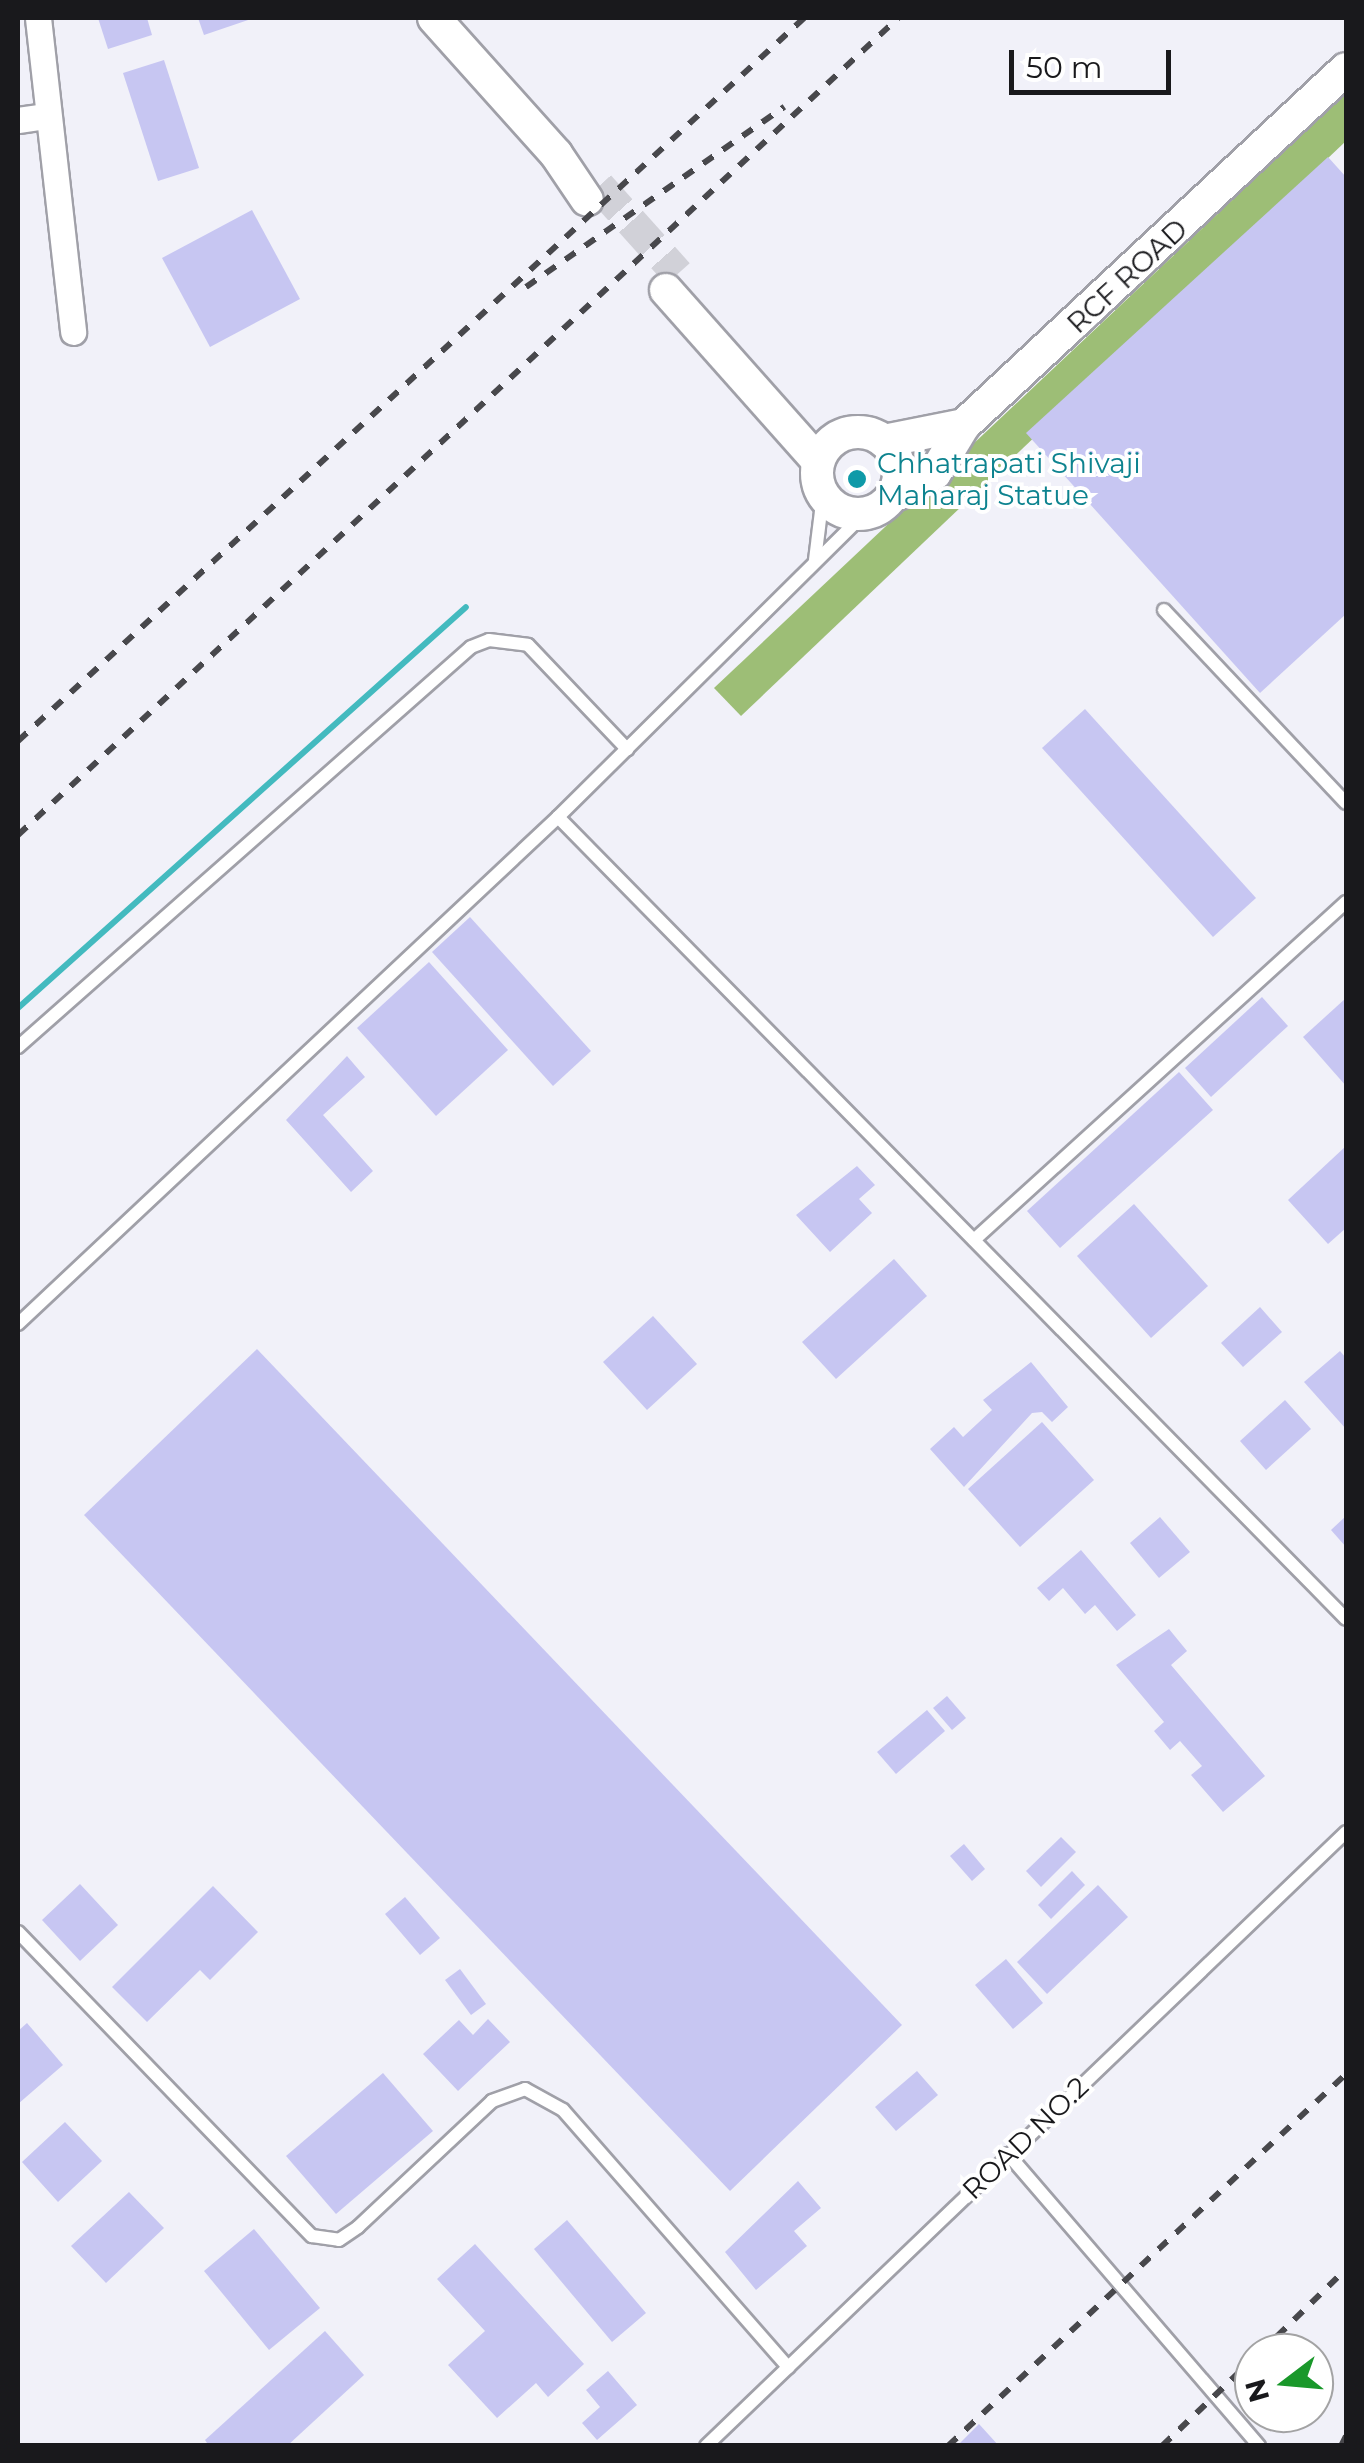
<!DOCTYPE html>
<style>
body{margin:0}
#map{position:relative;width:1364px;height:2463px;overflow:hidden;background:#f1f1f9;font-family:Montserrat,sans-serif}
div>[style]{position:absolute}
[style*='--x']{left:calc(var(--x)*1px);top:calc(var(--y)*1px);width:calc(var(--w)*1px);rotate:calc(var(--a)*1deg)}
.forest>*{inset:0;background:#9dbe76}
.stream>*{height:6px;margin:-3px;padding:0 3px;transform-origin:3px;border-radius:3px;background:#43babf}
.building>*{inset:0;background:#c7c6f2}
.tertiary-tunnel>*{height:32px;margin-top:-16px;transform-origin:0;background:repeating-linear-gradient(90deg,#d1d1d8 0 32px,transparent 0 48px)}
.roads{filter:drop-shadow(2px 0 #a0a0a8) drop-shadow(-2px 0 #a0a0a8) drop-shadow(0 2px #a0a0a8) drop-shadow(0 -2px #a0a0a8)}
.service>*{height:12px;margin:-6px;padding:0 6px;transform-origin:6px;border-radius:6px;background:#fff}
.minor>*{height:25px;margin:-12.5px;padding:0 12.5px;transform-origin:12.5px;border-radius:12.5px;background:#fff}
.tertiary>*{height:32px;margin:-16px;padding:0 16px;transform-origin:16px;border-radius:16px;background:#fff}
.tertiary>.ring{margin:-16px;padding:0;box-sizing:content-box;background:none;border:32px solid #fff;border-radius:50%}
.rail>*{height:6px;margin-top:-3px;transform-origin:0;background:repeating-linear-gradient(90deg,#48484c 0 12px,transparent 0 24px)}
.dots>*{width:28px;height:28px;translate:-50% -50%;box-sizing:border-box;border:5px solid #fff;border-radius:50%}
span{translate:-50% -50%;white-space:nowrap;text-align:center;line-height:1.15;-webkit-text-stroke:8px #fff;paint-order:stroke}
.street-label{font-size:28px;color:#19191c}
.culture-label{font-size:28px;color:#0d838f}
.left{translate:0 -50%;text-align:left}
.frame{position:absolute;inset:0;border:20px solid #19191c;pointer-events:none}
.north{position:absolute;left:1234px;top:2333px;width:100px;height:100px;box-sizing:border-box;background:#fff;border:2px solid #a3a3a4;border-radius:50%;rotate:254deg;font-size:28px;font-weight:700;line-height:40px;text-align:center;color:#19191c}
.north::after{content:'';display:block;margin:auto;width:35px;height:45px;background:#1a982b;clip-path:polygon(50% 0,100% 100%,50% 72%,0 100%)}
.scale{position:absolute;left:1009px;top:50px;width:162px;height:45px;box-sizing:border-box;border:5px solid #19191c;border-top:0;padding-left:12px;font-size:30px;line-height:35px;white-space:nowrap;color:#19191c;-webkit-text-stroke:8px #fff;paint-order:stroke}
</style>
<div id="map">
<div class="forest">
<div style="clip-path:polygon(1346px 93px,1346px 141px,741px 716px,714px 688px)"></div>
</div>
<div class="stream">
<div style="--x:18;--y:1008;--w:601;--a:-41.83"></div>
</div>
<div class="building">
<div style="clip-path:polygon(98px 18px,147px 18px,152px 35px,108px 49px)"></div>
<div style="clip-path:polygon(198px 18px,254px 18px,204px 35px)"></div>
<div style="clip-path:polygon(164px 60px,199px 168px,158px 181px,123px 73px)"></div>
<div style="clip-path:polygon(1328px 157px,1346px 177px,1346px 614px,1260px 693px,1026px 433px)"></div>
<div style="clip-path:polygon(252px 210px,300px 299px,210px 347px,162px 258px)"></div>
<div style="clip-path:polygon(1085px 709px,1256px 898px,1213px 937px,1042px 748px)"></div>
<div style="clip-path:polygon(470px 917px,591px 1051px,553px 1086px,432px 952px)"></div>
<div style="clip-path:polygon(429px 962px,508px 1050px,436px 1116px,357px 1028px)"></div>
<div style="clip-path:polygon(1262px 997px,1288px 1026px,1211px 1097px,1185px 1068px)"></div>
<div style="clip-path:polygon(1346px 998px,1346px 1086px,1303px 1037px)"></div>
<div style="clip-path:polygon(347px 1056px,365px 1077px,323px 1115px,373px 1171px,351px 1192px,286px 1120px)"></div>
<div style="clip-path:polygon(1179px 1072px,1213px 1110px,1060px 1248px,1027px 1211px)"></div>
<div style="clip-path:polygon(1346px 1146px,1346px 1228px,1328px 1244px,1288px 1200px)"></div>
<div style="clip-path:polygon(857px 1166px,875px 1185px,859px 1199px,872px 1213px,830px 1252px,796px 1215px)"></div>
<div style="clip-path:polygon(1134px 1204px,1208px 1286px,1151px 1338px,1077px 1256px)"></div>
<div style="clip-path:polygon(894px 1259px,927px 1296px,836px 1379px,802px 1342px)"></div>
<div style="clip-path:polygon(1260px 1307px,1282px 1332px,1243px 1367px,1221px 1343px)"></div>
<div style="clip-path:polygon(653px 1316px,697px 1364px,647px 1410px,603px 1362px)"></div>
<div style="clip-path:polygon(257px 1349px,902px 2025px,730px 2191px,84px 1515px)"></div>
<div style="clip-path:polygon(1340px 1351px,1346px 1358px,1346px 1429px,1304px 1382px)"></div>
<div style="clip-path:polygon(1031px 1362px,1068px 1407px,1052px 1422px,1042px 1412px,1032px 1413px,964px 1487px,930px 1449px,954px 1427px,963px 1437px,992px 1410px,983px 1400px)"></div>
<div style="clip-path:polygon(1285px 1400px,1311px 1429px,1266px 1470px,1240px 1441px)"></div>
<div style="clip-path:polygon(1042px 1422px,1094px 1480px,1020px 1547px,968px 1489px)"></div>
<div style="clip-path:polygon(1346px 1516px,1346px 1547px,1331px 1530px)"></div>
<div style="clip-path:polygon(1160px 1517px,1190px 1552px,1159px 1578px,1130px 1543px)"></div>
<div style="clip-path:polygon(1081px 1550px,1136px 1615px,1117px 1631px,1095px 1605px,1085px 1614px,1063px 1588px,1049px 1601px,1037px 1588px)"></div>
<div style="clip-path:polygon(1169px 1629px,1187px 1651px,1171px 1665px,1265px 1776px,1223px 1812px,1191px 1775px,1202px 1766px,1180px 1741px,1170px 1750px,1154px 1731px,1164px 1722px,1116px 1665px)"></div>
<div style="clip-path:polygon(947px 1696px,966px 1718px,952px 1730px,933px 1708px)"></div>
<div style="clip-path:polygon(927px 1710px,945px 1731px,896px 1774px,877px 1752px)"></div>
<div style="clip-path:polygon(1061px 1837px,1076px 1852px,1041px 1887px,1026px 1871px)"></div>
<div style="clip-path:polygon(964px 1844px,985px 1869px,972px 1881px,950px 1856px)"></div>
<div style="clip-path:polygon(1072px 1871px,1085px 1885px,1051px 1919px,1038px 1905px)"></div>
<div style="clip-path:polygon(80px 1884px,118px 1925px,80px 1961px,42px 1920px)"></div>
<div style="clip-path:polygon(1098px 1885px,1128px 1917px,1047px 1994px,1017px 1962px)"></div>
<div style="clip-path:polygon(213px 1886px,258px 1932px,210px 1980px,200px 1970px,147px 2022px,112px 1987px)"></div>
<div style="clip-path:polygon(405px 1897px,440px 1938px,420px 1955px,385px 1914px)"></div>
<div style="clip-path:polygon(1006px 1959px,1043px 2003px,1013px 2029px,975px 1985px)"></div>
<div style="clip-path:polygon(460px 1969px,486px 2004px,471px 2015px,445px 1980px)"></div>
<div style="clip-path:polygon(488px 2019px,510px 2042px,458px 2091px,423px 2054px,459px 2020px,473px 2035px)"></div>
<div style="clip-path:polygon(27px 2023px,63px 2065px,18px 2104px,18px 2031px)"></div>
<div style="clip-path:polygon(917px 2071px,938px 2095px,896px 2131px,875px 2107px)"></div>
<div style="clip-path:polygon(383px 2073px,433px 2131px,336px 2214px,286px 2156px)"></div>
<div style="clip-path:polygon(65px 2122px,102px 2161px,58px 2202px,22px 2162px)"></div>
<div style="clip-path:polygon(798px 2181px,821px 2208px,794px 2231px,807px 2246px,756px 2290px,725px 2252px)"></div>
<div style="clip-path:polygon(129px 2192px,164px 2228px,106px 2283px,71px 2246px)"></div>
<div style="clip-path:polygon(567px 2220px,646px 2313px,612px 2342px,534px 2249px)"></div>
<div style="clip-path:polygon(254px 2229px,320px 2308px,269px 2350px,204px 2271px)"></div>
<div style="clip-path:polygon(475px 2244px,584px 2364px,548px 2397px,536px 2383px,497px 2418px,448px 2365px,485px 2331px,437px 2279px)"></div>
<div style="clip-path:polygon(325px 2331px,364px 2375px,287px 2446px,209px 2446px,205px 2440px)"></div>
<div style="clip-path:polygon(608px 2371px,637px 2405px,597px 2440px,582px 2423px,600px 2407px,586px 2390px)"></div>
<div style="clip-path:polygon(979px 2424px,999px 2446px,957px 2446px)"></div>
</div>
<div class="tertiary-tunnel">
<div style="--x:599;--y:186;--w:118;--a:48.1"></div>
</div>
<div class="roads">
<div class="service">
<div style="--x:815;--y:560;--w:65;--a:-83"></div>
<div style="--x:1164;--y:610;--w:265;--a:46.7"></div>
<div style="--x:558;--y:817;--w:1124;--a:45.5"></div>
<div style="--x:18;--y:1047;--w:604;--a:-41.44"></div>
<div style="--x:471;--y:647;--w:19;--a:-21"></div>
<div style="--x:489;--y:640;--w:39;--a:7"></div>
<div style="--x:528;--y:645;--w:144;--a:46.4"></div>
<div style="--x:974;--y:1240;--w:503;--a:-42.26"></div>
<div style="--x:18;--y:1324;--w:741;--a:-43.19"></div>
<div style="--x:558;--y:817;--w:431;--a:-44.7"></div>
<div style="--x:18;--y:1932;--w:423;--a:46"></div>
<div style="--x:312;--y:2236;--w:27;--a:8"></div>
<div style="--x:339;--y:2240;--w:23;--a:-34"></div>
<div style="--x:358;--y:2227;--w:184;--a:-43.2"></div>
<div style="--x:492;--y:2101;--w:35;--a:-20"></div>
<div style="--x:525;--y:2089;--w:43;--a:28.9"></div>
<div style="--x:563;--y:2110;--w:342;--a:48.8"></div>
<div style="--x:1008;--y:2154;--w:385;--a:49.3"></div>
<div style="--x:706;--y:2446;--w:887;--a:-43.81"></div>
</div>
<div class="minor">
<div style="--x:38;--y:18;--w:316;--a:83.6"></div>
<div style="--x:18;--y:120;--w:27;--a:-8"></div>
</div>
<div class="tertiary">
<div style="--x:434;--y:18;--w:183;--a:48.1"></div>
<div style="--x:556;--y:154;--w:55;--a:56"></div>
<div style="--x:666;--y:290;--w:229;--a:48.4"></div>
<div class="ring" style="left:817px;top:432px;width:50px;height:50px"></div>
<div style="--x:884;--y:441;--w:82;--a:-11.3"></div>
<div style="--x:964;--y:425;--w:522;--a:-42.98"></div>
<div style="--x:900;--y:493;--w:40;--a:-29.7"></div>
<div style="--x:935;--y:473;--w:56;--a:-58.9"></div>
</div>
</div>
<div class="rail">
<div style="--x:526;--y:287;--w:315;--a:-34.9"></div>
<div style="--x:18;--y:741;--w:1068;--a:-42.61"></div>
<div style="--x:18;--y:835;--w:1201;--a:-42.87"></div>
<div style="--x:1260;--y:2353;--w:120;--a:-44.3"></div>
<div style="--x:948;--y:2446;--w:545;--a:-43.07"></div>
<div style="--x:1162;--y:2446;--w:127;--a:-43.7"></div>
<div style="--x:1341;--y:2446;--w:11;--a:-63"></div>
</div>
<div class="dots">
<div style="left:857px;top:479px;background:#0f9aa8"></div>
</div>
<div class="street-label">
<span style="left:1127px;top:276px;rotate:-43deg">RCF ROAD</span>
<span style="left:1025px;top:2138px;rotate:-44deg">ROAD NO.2</span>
</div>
<div class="culture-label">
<span class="left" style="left:877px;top:479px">Chhatrapati Shivaji<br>Maharaj Statue</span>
</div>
<div class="frame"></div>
<div class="north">N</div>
<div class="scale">50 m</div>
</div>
